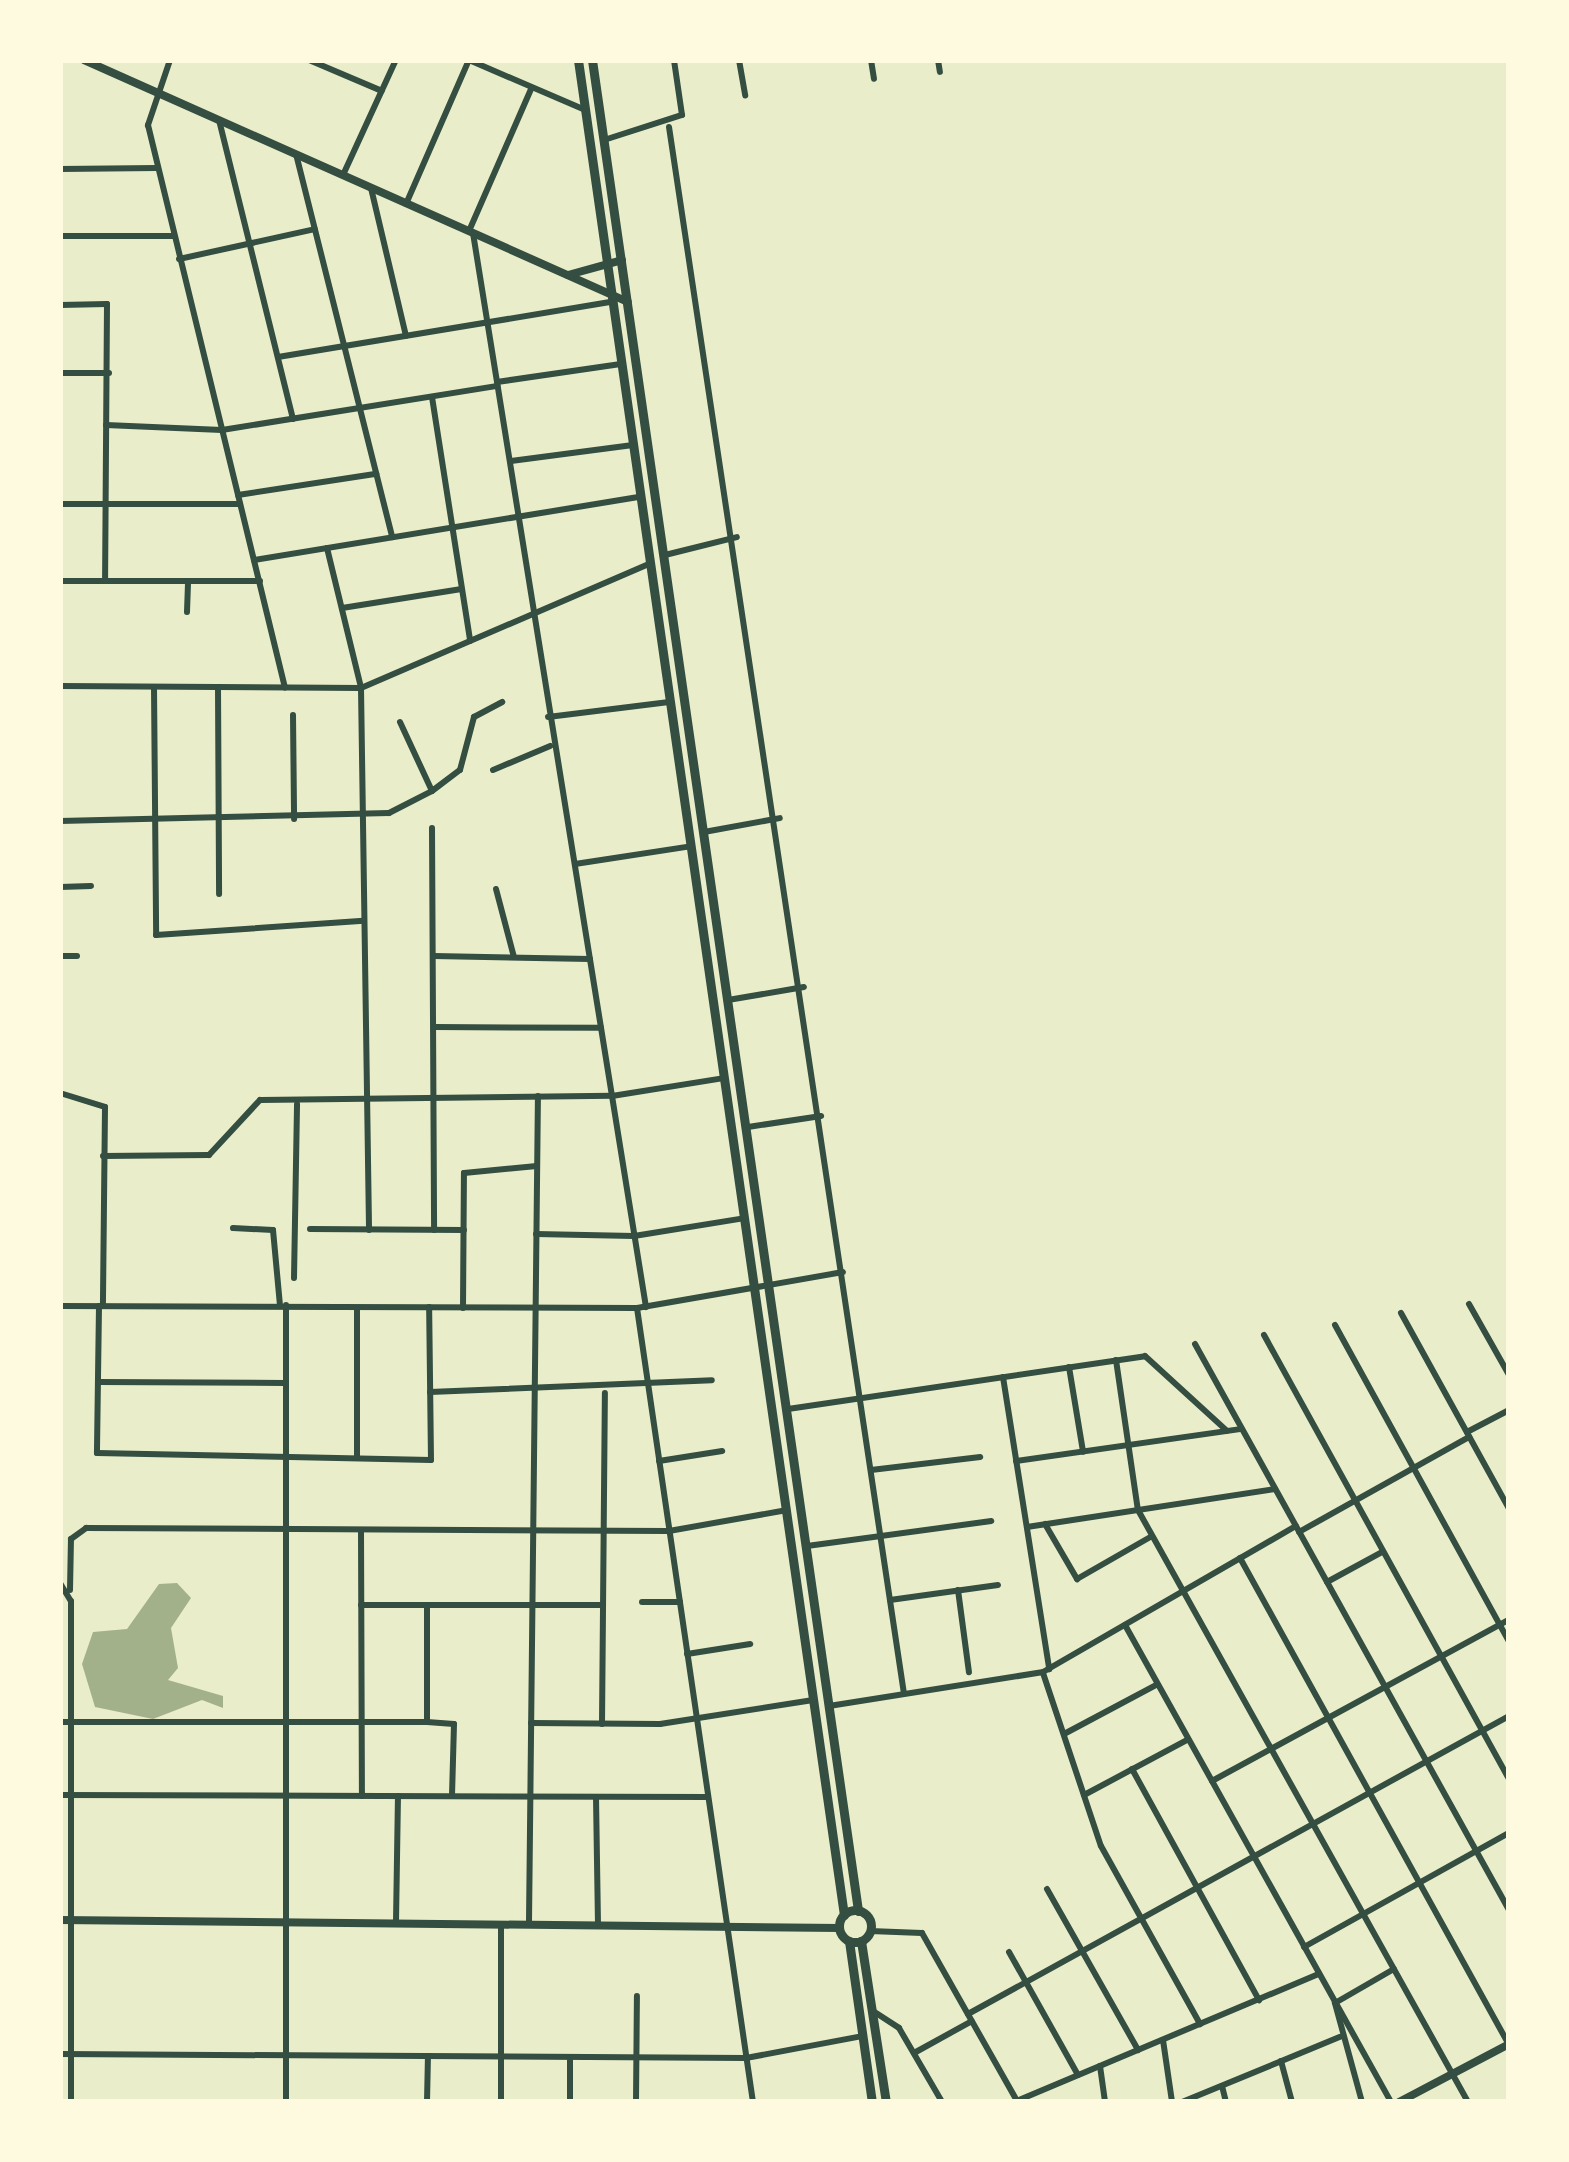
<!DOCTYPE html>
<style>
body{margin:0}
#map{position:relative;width:1569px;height:2162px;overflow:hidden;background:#e9edc9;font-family:"Golos Text",sans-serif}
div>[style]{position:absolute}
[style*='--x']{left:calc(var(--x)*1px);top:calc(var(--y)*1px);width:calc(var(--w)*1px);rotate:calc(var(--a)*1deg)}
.water>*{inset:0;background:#a3b18a}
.minor>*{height:6px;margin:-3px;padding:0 3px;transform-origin:3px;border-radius:3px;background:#344e41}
.tertiary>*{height:8px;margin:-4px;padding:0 4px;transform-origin:4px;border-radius:4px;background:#344e41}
.primary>*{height:9px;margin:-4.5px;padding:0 4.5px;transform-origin:4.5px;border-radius:4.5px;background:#344e41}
.primary>.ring{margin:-4.5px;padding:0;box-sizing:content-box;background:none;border:9px solid #344e41;border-radius:50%}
span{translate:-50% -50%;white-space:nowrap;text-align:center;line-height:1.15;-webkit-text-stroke:12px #fefae0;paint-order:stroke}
.frame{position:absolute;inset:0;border:63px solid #fefae0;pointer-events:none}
</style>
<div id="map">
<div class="water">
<div style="clip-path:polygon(177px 1583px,191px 1598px,171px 1628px,178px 1668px,168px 1680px,223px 1696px,223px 1708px,202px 1700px,153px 1719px,95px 1707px,82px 1664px,93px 1632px,127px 1629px,159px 1584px)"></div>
</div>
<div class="minor">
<div style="--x:170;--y:60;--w:69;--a:108.7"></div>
<div style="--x:148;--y:125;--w:579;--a:76.32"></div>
<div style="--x:309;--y:60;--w:79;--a:23"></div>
<div style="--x:469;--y:60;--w:126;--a:23.3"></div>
<div style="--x:739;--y:60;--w:36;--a:80"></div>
<div style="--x:871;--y:60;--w:19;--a:81"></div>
<div style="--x:938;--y:60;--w:12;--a:81"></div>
<div style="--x:219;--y:120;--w:308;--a:76.1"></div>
<div style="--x:669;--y:127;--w:1584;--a:81.47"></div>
<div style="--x:604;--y:140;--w:82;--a:-17.8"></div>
<div style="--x:682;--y:115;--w:56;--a:-98.3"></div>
<div style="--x:296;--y:154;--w:395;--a:75.9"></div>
<div style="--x:60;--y:169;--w:97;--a:-0.6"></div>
<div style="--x:343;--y:175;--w:127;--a:-65.3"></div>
<div style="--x:371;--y:188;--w:152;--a:76.7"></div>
<div style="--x:406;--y:204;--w:157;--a:-66.4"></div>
<div style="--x:469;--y:231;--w:155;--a:-66.4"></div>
<div style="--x:473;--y:233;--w:1088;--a:80.85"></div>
<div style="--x:60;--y:236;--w:114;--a:0"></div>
<div style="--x:179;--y:259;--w:139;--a:-12.4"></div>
<div style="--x:60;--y:305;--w:47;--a:-1.2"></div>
<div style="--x:107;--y:304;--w:277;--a:90.4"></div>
<div style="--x:278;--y:357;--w:338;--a:-9.4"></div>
<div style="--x:60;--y:373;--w:49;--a:0"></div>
<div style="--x:497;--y:382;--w:125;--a:-8.3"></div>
<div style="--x:432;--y:397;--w:247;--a:81.1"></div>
<div style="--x:106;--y:425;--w:116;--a:2.5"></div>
<div style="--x:222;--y:430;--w:279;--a:-9.1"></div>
<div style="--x:511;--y:461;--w:123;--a:-7.5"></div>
<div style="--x:238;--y:495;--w:140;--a:-8.7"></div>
<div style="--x:60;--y:504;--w:180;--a:0"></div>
<div style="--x:327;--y:548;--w:144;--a:76.3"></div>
<div style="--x:361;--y:688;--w:542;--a:89.15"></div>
<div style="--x:665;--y:555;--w:74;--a:-14"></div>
<div style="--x:254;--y:560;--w:391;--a:-9.3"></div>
<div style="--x:60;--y:581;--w:200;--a:0"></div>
<div style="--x:342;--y:608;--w:121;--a:-9"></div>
<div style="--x:187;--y:612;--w:31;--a:-88"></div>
<div style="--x:60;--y:686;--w:301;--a:0.4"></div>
<div style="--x:361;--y:688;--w:314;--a:-23.3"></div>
<div style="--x:154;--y:687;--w:248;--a:89.5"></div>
<div style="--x:156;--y:935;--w:208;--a:-3.9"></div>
<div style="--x:218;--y:687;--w:207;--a:89.7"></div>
<div style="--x:293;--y:715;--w:104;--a:89.4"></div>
<div style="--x:548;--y:717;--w:122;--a:-7.1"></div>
<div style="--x:493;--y:770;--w:62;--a:-22.8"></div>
<div style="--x:432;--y:791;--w:35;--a:-37"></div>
<div style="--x:460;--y:770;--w:55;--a:-75.2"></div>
<div style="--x:474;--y:717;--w:32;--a:-28"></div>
<div style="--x:60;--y:821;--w:329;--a:-1.4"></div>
<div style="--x:389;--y:813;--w:48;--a:-27.1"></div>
<div style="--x:432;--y:791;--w:76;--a:-114.9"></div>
<div style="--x:432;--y:828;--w:402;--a:89.7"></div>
<div style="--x:704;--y:832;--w:77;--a:-10.4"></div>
<div style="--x:575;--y:864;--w:118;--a:-8.7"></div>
<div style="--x:60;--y:887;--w:31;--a:-2"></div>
<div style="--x:496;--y:889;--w:70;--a:75.2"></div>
<div style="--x:60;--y:956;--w:17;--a:0"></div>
<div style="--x:434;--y:956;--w:156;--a:1.1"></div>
<div style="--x:728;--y:1000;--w:77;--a:-9.7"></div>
<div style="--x:434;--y:1027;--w:167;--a:0.3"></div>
<div style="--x:60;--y:1093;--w:47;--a:17.3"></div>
<div style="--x:105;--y:1107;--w:199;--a:90.6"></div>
<div style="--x:748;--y:1127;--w:74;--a:-8.6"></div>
<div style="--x:103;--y:1156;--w:106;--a:-0.5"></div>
<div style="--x:209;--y:1155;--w:75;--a:-47.2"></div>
<div style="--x:260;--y:1100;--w:352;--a:-0.7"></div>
<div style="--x:612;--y:1096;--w:113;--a:-9.1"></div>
<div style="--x:233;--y:1228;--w:40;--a:2.9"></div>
<div style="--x:273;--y:1230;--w:75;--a:84.7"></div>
<div style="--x:310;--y:1229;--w:154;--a:0.4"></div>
<div style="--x:536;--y:1234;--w:98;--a:1.2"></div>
<div style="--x:634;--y:1236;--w:112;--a:-9.2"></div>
<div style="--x:294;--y:1278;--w:174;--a:-89"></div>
<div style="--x:1469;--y:1304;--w:81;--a:60.6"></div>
<div style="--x:60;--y:1306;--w:577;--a:0.2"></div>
<div style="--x:637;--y:1308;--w:209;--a:-9.9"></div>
<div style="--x:99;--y:1306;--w:147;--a:90.8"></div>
<div style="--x:97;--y:1453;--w:334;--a:1.2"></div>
<div style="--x:431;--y:1460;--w:153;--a:-90.7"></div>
<div style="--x:463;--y:1308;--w:135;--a:-89.6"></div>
<div style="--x:464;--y:1173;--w:73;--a:-5.5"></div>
<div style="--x:637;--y:1308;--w:802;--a:81.69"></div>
<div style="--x:1401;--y:1313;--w:224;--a:61.1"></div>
<div style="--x:1335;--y:1325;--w:361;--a:61.2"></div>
<div style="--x:1264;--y:1335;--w:507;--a:61.11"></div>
<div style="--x:1195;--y:1344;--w:647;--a:60.98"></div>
<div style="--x:1116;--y:1360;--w:152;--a:81.7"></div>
<div style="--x:1138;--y:1510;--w:678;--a:60.86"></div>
<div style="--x:1069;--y:1367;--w:86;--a:80.6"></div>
<div style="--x:1003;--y:1377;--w:296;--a:81"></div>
<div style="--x:98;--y:1382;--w:187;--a:0.3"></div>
<div style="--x:430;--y:1392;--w:282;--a:-2.4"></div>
<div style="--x:788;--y:1409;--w:361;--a:-8.4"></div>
<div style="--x:1145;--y:1356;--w:111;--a:42.4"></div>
<div style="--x:1467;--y:1432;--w:47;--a:-27.6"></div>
<div style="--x:357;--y:1458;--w:150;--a:-90"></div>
<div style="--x:659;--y:1461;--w:64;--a:-9"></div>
<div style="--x:1016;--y:1461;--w:228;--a:-8.1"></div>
<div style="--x:871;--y:1470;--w:110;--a:-6.8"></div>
<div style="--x:1045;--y:1524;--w:64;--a:59.8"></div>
<div style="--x:1077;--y:1579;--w:86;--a:-29.8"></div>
<div style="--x:1027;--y:1527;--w:251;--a:-8.7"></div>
<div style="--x:361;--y:1530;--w:266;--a:89.8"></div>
<div style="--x:1299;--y:1532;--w:195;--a:-29.2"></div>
<div style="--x:807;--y:1546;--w:186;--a:-7.7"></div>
<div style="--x:1240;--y:1558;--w:554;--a:61.08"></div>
<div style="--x:1327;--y:1582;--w:63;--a:-28.6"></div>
<div style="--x:60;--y:1583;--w:21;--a:59"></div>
<div style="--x:71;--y:1601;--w:501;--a:90"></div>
<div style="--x:70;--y:1590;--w:51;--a:-88.9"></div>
<div style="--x:71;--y:1539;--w:19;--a:-36"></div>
<div style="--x:86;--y:1528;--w:583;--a:0.29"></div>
<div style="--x:669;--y:1531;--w:120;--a:-10.1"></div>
<div style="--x:958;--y:1590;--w:83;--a:82.4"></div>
<div style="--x:890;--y:1600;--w:109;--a:-7.9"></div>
<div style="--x:642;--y:1602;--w:38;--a:0"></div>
<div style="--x:361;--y:1605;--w:242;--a:0"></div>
<div style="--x:427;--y:1605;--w:117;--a:90"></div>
<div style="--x:427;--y:1722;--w:27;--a:4"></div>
<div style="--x:454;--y:1724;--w:70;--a:91.6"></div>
<div style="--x:1125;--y:1625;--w:546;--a:60.85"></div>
<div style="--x:687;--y:1654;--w:64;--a:-9"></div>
<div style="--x:1043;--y:1673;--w:182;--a:71.5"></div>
<div style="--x:1101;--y:1846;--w:204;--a:60.9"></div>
<div style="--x:829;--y:1706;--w:217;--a:-9"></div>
<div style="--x:1043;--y:1672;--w:292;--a:-30"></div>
<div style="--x:60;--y:1722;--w:367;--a:0"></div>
<div style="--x:531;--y:1723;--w:129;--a:0.4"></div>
<div style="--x:660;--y:1724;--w:155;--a:-8.9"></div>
<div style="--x:602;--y:1724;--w:331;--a:-89.5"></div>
<div style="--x:1064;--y:1734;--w:104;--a:-28"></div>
<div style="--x:1132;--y:1769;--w:264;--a:61.2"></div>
<div style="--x:1212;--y:1781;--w:338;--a:-28.5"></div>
<div style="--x:60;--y:1795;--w:648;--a:0.18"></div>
<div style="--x:1084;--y:1795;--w:117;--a:-28.1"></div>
<div style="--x:596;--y:1797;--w:126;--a:89.1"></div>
<div style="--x:1047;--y:1889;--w:185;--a:60.5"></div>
<div style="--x:396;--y:1922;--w:126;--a:-89.1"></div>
<div style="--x:529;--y:1922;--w:826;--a:-89.38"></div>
<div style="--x:870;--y:1931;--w:52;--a:2.2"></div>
<div style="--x:922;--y:1933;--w:193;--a:60.5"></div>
<div style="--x:1304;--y:1947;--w:235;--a:-29.1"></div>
<div style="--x:1009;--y:1952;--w:141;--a:60.7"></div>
<div style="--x:873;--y:2011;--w:31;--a:33"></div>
<div style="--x:899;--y:2028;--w:86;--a:59.8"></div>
<div style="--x:968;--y:2014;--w:618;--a:-28.85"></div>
<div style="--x:1163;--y:2040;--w:63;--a:81.7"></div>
<div style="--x:914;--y:2053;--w:66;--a:-28.9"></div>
<div style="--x:60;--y:2054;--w:686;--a:0.33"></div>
<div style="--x:746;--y:2058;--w:118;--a:-10.7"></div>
<div style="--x:570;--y:2058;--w:44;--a:90"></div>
<div style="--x:1281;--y:2061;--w:42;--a:75"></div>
<div style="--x:1100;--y:2066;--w:36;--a:82"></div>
<div style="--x:1222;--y:2086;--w:16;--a:76"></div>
<div style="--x:286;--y:2102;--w:797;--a:-90"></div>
<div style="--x:427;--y:2102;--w:46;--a:-88.8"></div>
<div style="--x:501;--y:2102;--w:176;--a:-90"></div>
<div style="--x:636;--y:2102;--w:106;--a:-89.5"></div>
<div style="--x:1014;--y:2102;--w:331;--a:-22.8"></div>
<div style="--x:1182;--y:2102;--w:171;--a:-22.4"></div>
<div style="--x:1362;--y:2102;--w:103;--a:-105.3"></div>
<div style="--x:1335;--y:2003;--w:68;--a:-30"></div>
</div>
<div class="tertiary">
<div style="--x:84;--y:60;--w:595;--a:23.98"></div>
<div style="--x:568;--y:275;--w:56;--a:-15.5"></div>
<div style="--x:60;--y:1920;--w:780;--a:0.59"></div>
<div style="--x:1399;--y:2102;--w:124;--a:-27.8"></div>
</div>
<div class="primary">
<div style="--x:578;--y:60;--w:1874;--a:81.84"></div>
<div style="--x:592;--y:60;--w:1870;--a:81.82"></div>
<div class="ring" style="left:839px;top:1910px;width:23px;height:23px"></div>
<div style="--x:849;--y:1941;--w:163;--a:81.9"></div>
<div style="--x:861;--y:1941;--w:163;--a:81.2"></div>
</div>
<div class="frame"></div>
</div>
